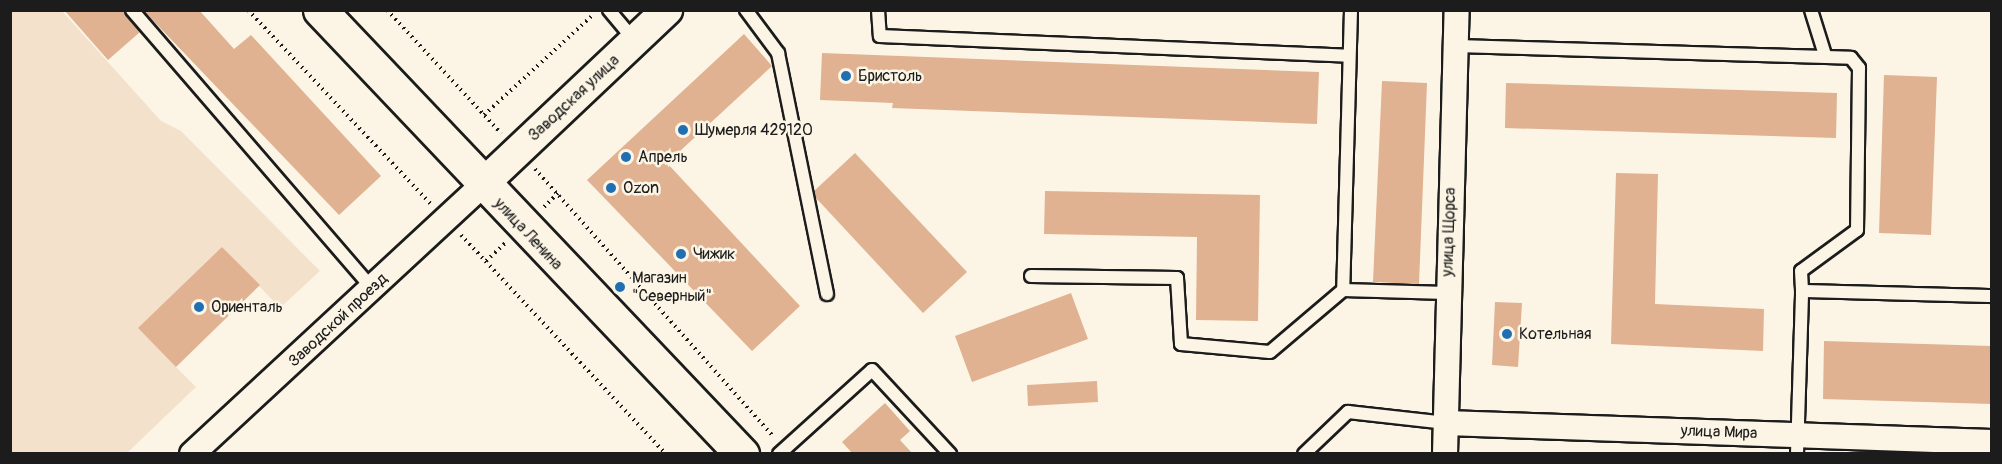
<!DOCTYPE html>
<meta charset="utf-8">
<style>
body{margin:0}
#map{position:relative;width:2002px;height:464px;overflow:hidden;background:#fcf5e5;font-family:Pangolin,sans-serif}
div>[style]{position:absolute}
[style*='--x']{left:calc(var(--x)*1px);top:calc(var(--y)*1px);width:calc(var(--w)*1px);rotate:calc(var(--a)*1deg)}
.built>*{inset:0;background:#f4e1cc}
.building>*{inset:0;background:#e0b291}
.path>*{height:4px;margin-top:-2px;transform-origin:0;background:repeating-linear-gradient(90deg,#1c1c1c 0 1.5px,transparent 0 6px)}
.roads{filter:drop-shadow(2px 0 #1c1c1c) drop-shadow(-2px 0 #1c1c1c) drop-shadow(0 2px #1c1c1c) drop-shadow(0 -2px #1c1c1c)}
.service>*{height:12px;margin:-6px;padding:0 6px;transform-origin:6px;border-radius:6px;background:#fcf5e5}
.minor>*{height:24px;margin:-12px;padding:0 12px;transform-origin:12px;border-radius:12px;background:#fcf5e5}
.tertiary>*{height:30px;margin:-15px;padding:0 15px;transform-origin:15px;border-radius:15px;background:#fcf5e5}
.secondary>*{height:33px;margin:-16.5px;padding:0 16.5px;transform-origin:16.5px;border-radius:16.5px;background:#fcf5e5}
.dots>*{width:16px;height:16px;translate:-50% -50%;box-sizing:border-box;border:3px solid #fcf5e5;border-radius:50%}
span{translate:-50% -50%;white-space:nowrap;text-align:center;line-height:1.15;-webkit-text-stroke:5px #fcf5e5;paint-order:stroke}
.poi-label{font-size:16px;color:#1c1c1c}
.left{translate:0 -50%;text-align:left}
.street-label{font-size:16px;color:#1c1c1c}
.frame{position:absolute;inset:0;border:12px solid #1c1c1c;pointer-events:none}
</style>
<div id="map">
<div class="built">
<div style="clip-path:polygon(10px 11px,62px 11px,161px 121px,181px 131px,320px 271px,280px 308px,222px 247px,176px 367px,196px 387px,127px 453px,11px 453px)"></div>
</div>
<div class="building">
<div style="clip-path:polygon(64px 10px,124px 10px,140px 32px,108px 60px)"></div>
<div style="clip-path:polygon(143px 10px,199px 10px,234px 49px,251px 35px,381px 176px,339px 215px)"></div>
<div style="clip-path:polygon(744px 34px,772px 66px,667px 163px,800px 306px,752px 351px,587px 180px)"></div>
<div style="clip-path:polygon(822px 53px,1319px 72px,1317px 124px,892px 108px,893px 103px,820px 100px)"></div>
<div style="clip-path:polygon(1884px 75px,1937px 77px,1931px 235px,1879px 233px)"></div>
<div style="clip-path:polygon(1382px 81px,1427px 83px,1419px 284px,1373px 282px)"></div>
<div style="clip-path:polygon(1506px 83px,1837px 93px,1836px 138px,1505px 128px)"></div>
<div style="clip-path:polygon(855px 153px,967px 272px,923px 313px,816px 198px,814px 191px)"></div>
<div style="clip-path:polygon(1616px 173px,1658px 174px,1655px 304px,1764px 309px,1763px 351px,1611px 344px)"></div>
<div style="clip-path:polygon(1045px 191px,1260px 195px,1258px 321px,1196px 320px,1197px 237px,1044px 234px)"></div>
<div style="clip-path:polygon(222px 247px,260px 285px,176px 367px,138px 328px)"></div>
<div style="clip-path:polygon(1071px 293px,1088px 339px,972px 382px,955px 336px)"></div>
<div style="clip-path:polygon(1495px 302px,1522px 303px,1518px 367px,1492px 365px)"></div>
<div style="clip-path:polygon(1824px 341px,1992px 346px,1992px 404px,1823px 399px)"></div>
<div style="clip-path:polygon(1097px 381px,1098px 402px,1028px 406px,1027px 385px)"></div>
<div style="clip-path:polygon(885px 403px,910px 431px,900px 440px,912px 453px,852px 453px,842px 442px)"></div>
</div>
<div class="path">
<div style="--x:248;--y:10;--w:267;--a:46.7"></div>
<div style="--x:387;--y:10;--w:168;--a:47.2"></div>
<div style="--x:484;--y:115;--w:149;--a:-42.6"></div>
<div style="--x:535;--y:169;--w:359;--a:48.3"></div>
<div style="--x:544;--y:207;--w:20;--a:-45"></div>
<div style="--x:461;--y:235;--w:300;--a:46.9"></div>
<div style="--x:486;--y:261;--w:26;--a:-43"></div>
</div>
<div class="roads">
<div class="service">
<div style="--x:132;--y:10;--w:367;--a:49.2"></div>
<div style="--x:609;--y:10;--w:39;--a:50"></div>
<div style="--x:746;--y:10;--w:54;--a:53.3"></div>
<div style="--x:778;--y:53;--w:246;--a:78.5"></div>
<div style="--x:878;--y:10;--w:26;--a:86"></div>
<div style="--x:880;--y:36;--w:469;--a:2.4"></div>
<div style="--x:1351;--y:10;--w:280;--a:91.6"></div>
<div style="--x:1343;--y:290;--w:104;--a:1.7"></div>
<div style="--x:1811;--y:10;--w:47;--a:72.7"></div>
<div style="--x:1457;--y:46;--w:394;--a:1.7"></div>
<div style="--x:1851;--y:58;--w:13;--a:51"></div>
<div style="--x:1859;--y:68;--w:162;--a:90.7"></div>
<div style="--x:1857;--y:230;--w:69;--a:143.8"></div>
<div style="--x:1801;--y:271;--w:20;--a:87"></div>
<div style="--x:1031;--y:276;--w:146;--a:0.8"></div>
<div style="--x:1177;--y:278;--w:66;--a:86.5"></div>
<div style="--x:1181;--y:344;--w:89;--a:5.1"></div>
<div style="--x:1270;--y:352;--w:96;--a:-40.3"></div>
<div style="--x:779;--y:454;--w:125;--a:-42.1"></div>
<div style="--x:872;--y:370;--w:115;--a:47.1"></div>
<div style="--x:1304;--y:454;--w:61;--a:-43.7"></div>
<div style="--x:1348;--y:412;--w:99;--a:6.4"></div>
<div style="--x:1797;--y:454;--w:163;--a:-88.2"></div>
<div style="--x:1802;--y:291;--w:190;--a:1.5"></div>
</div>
<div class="minor">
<div style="--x:1446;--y:423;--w:546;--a:1.99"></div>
<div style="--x:192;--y:454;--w:396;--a:-42.8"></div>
<div style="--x:1445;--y:454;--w:444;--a:-88.5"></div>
</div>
<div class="tertiary">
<div style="--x:482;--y:185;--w:255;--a:-43.4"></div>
</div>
<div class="secondary">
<div style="--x:320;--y:10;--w:613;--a:46.46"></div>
</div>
</div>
<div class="dots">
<div style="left:846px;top:76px;background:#1f6fb2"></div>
<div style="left:683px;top:130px;background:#1f6fb2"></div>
<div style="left:626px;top:157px;background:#1f6fb2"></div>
<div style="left:611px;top:188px;background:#1f6fb2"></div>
<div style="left:681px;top:254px;background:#1f6fb2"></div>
<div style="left:620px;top:287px;background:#1f6fb2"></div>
<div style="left:199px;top:307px;background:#1f6fb2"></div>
<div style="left:1507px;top:334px;background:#1f6fb2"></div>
</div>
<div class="poi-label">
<span class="left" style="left:858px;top:76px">Бристоль</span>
<span class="left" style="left:695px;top:130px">Шумерля 429120</span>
<span class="left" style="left:638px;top:157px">Апрель</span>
<span class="left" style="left:623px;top:188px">Ozon</span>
<span class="left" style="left:693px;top:254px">Чижик</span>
<span class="left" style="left:632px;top:287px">Магазин<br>"Северный"</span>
<span class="left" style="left:211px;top:307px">Ориенталь</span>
<span class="left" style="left:1519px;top:334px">Котельная</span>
</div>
<div class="street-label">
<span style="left:574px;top:98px;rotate:-43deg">Заводская улица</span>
<span style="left:1449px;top:232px;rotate:-88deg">улица Щорса</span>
<span style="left:528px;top:234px;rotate:47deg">улица Ленина</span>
<span style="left:338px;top:320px;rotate:-43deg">Заводской проезд</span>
<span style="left:1719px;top:432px;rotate:2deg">улица Мира</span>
</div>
<div class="frame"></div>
</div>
